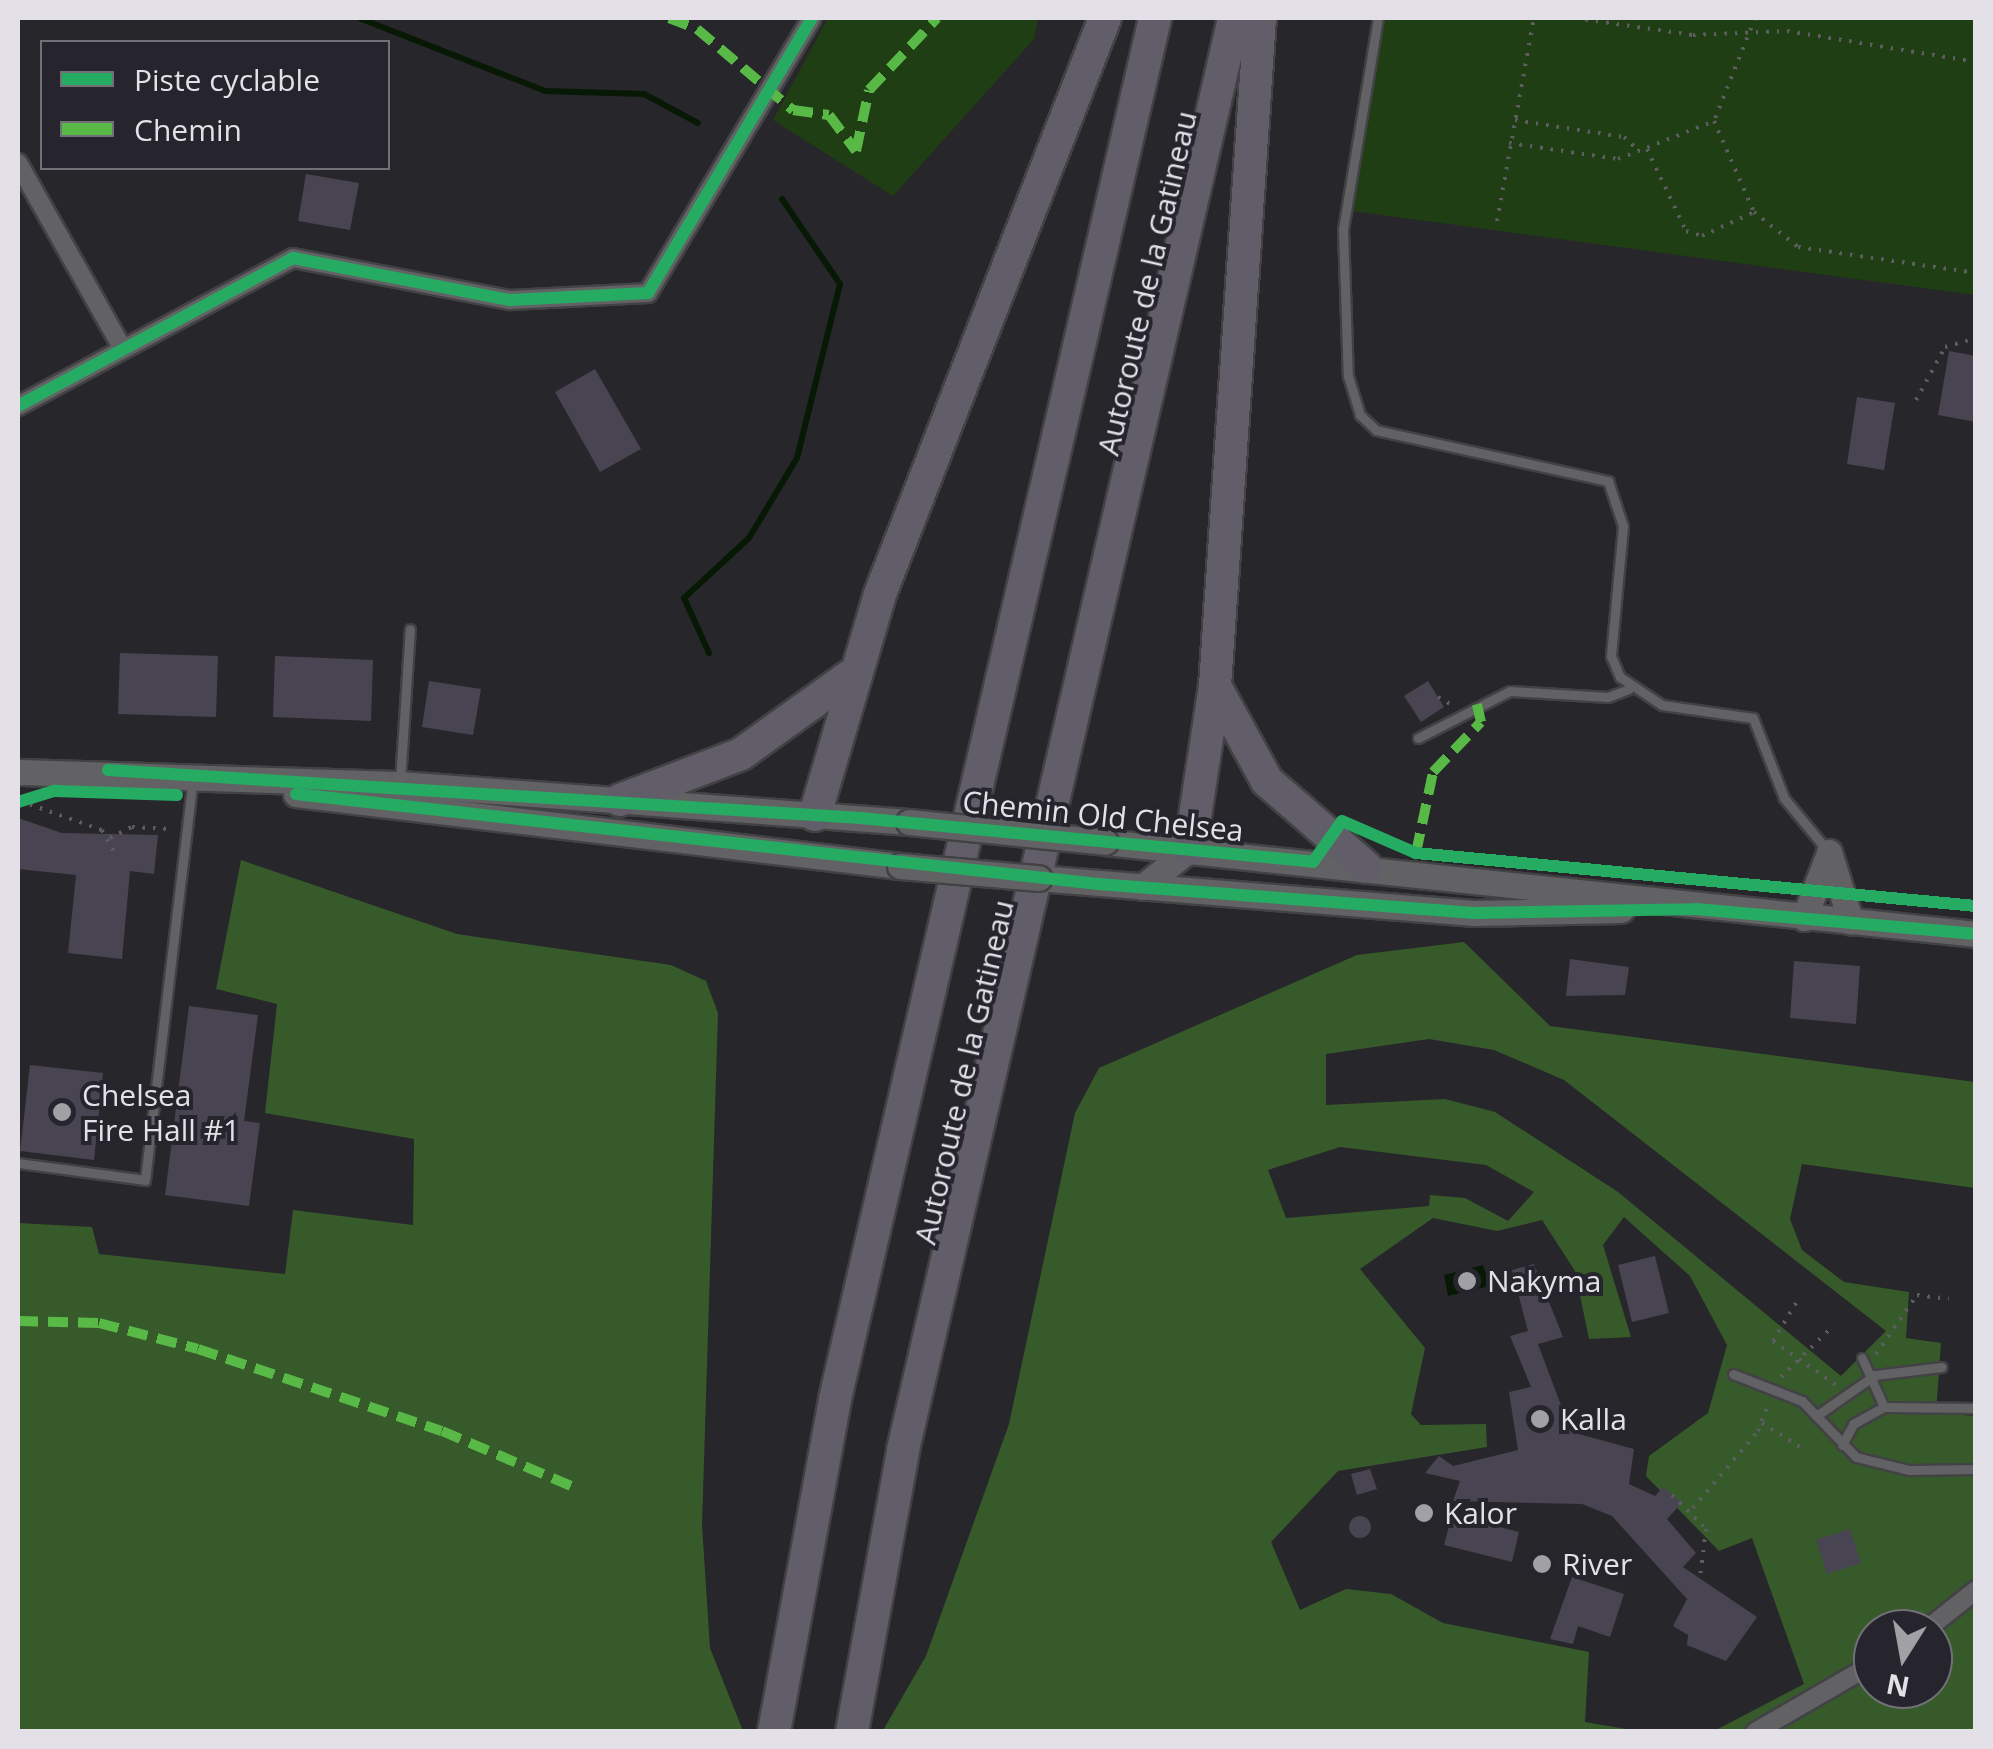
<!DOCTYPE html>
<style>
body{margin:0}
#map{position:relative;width:1993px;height:1749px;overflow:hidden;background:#27262a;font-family:"Open Sans",sans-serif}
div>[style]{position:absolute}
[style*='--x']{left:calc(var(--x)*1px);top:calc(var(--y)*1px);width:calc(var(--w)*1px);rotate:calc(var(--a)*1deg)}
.green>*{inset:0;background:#203e14}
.forest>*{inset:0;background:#375a2a}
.water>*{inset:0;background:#071904}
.stream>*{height:6px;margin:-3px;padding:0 3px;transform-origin:3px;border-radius:3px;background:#071904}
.building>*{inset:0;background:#494452}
.round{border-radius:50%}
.path>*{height:4px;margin-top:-2px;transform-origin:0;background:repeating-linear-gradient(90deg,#5e5d61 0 2.5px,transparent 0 10.5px)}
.roads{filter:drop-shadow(2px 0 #424245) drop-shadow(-2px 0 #424245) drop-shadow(0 2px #424245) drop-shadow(0 -2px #424245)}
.lane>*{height:9px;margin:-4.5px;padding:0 4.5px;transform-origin:4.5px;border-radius:4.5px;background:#626265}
.street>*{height:18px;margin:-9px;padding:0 9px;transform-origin:9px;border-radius:9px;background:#626265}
.secondary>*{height:25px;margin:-12.5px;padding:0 12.5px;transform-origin:12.5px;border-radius:12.5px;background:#626265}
.highway>*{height:32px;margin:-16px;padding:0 16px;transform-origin:16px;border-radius:16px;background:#625e69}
.bridges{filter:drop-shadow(2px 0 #424245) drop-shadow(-2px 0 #424245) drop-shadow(0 2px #424245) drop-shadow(0 -2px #424245)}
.secondary-bridge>*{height:25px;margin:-12.5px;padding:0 12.5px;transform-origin:12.5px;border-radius:12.5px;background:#626265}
.quiet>*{height:10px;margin-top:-5px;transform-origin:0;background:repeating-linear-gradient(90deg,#58b947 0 20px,transparent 0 30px)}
.cycleway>*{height:12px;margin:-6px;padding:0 6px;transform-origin:6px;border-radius:6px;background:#26ab63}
.dots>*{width:28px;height:28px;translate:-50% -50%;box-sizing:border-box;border:5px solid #26242c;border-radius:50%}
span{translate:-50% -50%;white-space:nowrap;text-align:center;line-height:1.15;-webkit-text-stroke:8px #26242c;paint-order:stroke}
.street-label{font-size:30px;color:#e3e1e7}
.poi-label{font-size:30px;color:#e3e1e7}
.left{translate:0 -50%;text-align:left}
.frame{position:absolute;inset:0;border:20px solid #e3e1e7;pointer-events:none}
.legend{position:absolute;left:40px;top:40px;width:350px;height:130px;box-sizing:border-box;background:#26242c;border:2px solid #727077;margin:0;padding:12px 18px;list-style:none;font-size:30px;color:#e3e1e7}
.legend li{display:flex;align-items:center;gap:20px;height:50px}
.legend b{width:50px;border:2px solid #727077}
.north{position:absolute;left:1853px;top:1609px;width:100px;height:100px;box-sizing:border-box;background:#26242c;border:2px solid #727077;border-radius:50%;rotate:191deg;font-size:28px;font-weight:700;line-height:40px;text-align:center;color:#e3e1e7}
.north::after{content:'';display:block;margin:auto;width:35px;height:45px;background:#a1a0a5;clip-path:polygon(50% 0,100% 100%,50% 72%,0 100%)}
</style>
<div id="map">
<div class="green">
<div style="clip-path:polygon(828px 18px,1038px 18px,1034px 39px,893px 196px,773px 120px)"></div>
<div style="clip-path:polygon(1378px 18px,1975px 18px,1975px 295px,1345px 210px)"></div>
</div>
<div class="forest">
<div style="clip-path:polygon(241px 860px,457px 934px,671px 965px,706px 981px,718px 1013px,702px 1525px,710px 1648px,743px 1731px,18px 1731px,18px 1223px,92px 1227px,99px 1254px,285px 1274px,293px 1210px,413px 1225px,414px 1139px,265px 1113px,277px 1004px,216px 989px)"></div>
<div style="clip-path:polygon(evenodd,1464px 942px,1550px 1026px,1975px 1082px,1975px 1188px,1802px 1164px,1790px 1219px,1802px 1250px,1844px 1282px,1909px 1292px,1906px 1338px,1941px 1343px,1936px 1413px,1975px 1416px,1975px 1731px,1714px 1731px,1804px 1684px,1752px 1538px,1719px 1551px,1646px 1476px,1649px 1456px,1708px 1413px,1727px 1345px,1690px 1276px,1624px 1217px,1603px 1245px,1631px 1337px,1589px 1339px,1575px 1271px,1542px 1220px,1497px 1231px,1433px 1218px,1360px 1269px,1425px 1348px,1411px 1414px,1421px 1425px,1486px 1424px,1487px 1447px,1338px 1471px,1271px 1542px,1300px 1610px,1346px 1589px,1391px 1594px,1443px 1623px,1589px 1652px,1585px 1722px,1638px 1731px,882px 1732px,926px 1656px,1009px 1424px,1075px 1113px,1099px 1068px,1357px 955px,1464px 942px,1429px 1039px,1494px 1050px,1564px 1080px,1886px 1331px,1841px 1376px,1618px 1192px,1495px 1112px,1445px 1099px,1326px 1105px,1326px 1054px,1429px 1039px,1464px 942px,1340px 1147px,1486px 1165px,1534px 1192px,1508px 1221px,1465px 1198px,1430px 1195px,1429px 1206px,1286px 1218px,1268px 1170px,1340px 1147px,1464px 942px,1873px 1629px,1933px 1629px,1933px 1689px,1873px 1689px,1873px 1629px)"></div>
</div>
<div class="water">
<div style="clip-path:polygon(1483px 1265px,1490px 1286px,1448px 1296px,1444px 1275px)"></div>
</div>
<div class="stream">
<div style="--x:359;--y:18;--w:200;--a:21.4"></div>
<div style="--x:545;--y:91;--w:99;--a:1.7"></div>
<div style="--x:644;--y:94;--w:61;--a:28.2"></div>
<div style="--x:709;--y:653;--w:60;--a:-114.4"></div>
<div style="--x:684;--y:598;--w:88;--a:-42.7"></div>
<div style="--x:749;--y:538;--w:93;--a:-59"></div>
<div style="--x:797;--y:458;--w:179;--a:-76.1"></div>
<div style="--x:840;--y:284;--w:103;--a:-124.3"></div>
</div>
<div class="building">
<div style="clip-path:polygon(306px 174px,359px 183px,350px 230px,298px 221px)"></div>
<div style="clip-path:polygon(1949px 351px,1976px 356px,1976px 422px,1938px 415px)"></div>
<div style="clip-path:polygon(595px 369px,641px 449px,600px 472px,555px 392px)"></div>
<div style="clip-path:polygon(1857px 397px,1895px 403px,1884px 470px,1847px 464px)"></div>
<div style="clip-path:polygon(120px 653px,218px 656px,216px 717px,118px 714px)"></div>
<div style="clip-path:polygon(275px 656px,373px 660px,371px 721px,273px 717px)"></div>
<div style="clip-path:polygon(429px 681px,481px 689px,473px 735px,422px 727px)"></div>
<div style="clip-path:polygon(1428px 681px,1444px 707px,1421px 722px,1404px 696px)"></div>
<div style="clip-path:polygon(18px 818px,62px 833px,158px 835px,154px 874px,130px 871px,122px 959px,68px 953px,76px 875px,18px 869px)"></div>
<div style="clip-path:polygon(1570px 959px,1629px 967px,1625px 995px,1566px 996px)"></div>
<div style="clip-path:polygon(1794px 961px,1860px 966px,1856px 1024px,1790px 1018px)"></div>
<div style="clip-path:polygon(189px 1006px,258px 1015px,244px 1121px,260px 1123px,249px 1206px,165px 1195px)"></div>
<div style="clip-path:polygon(30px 1065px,103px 1073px,94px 1160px,20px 1151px)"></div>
<div style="clip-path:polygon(1655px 1256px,1669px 1313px,1632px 1322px,1618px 1265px)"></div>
<div style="clip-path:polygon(1534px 1264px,1563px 1337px,1538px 1344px,1571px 1432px,1634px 1449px,1629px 1484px,1655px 1496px,1663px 1487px,1682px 1503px,1667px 1519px,1696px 1553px,1683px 1567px,1757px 1617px,1726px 1661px,1687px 1645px,1688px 1635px,1673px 1626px,1687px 1599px,1612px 1516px,1582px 1504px,1453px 1501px,1460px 1481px,1425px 1473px,1439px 1456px,1453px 1466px,1518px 1450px,1509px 1392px,1531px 1387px,1510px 1336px,1528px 1331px,1512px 1270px)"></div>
<div style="clip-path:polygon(1370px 1469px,1377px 1489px,1357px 1495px,1351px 1474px)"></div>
<div style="clip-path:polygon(1452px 1515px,1519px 1532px,1512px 1562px,1444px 1545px)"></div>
<div class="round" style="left:1349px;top:1516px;width:22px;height:22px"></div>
<div style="clip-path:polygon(1850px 1529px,1861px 1563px,1827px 1574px,1816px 1540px)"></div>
<div style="clip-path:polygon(1572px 1577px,1624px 1594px,1610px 1637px,1578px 1626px,1573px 1644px,1550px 1639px)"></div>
</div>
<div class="path">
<div style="--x:1575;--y:18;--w:119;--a:8.2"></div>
<div style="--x:1693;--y:35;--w:94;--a:-2.4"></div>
<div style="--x:1787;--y:31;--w:192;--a:9.3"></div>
<div style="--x:1755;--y:18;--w:111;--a:111.7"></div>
<div style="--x:1714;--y:121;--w:99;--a:66.3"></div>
<div style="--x:1754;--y:212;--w:56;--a:38.5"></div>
<div style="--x:1798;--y:247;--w:180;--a:8.3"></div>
<div style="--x:1515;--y:120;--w:110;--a:8.9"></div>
<div style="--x:1624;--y:137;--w:21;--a:43"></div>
<div style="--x:1509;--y:143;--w:110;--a:8.4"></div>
<div style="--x:1618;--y:159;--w:103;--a:-21.6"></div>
<div style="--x:1647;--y:149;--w:91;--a:64.6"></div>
<div style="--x:1686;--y:231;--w:17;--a:17"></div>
<div style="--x:1702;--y:236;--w:57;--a:-24.8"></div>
<div style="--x:1497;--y:221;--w:206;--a:-79.7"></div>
<div style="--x:1916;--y:400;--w:60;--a:-61.3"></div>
<div style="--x:1945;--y:347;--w:32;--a:-16"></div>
<div style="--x:1438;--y:697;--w:14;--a:30"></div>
<div style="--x:20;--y:801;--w:87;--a:19.5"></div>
<div style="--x:102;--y:830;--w:25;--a:61"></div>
<div style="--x:110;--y:838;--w:25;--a:-27"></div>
<div style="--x:132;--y:827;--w:40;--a:2.9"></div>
<div style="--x:1796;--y:1303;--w:44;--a:121.2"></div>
<div style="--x:1773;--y:1341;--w:77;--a:34.9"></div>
<div style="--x:1876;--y:1354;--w:72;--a:-55.2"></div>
<div style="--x:1917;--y:1295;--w:32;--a:7"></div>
<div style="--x:1781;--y:1377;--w:67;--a:-44.4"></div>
<div style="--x:1762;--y:1423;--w:45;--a:32.3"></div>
<div style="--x:1672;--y:1495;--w:48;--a:45"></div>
<div style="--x:1706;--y:1529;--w:48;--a:97.1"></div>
<div style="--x:1693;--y:1508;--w:101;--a:-49.8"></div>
<div style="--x:1758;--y:1431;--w:30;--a:-69"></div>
</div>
<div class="roads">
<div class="lane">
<div style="--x:1378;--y:18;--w:214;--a:99.4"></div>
<div style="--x:1343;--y:229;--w:147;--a:88.1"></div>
<div style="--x:1348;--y:376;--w:41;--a:72.9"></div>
<div style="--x:1360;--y:415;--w:22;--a:43"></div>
<div style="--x:1376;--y:430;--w:238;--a:12.4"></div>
<div style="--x:1608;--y:481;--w:47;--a:71.6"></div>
<div style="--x:1623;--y:526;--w:131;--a:95.3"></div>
<div style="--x:1611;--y:656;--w:23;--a:67"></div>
<div style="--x:1620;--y:677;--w:50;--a:33.7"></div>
<div style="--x:1662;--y:705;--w:92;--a:8.1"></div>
<div style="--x:1753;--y:718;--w:86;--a:68.8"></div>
<div style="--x:1784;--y:798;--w:67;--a:50.4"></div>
<div style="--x:1418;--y:738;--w:103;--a:-27.1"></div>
<div style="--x:1510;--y:691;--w:98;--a:3.5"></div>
<div style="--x:1608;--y:697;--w:22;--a:-21"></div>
<div style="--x:400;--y:782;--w:153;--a:-86.3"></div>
<div style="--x:18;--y:1163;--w:128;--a:7.6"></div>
<div style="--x:145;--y:1180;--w:404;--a:-83.2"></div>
<div style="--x:1862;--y:1358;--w:54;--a:65.8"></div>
<div style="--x:1733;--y:1374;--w:74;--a:21.4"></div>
<div style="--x:1802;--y:1401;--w:78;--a:46"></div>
<div style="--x:1856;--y:1457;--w:55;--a:13.8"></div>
<div style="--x:1909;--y:1470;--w:67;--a:-0.9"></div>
<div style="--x:1819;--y:1414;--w:68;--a:-34.9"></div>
<div style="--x:1875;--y:1375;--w:67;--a:-6.8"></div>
<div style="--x:1842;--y:1445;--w:24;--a:-62"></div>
<div style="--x:1853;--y:1424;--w:35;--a:-29"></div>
<div style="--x:1884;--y:1407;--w:92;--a:0.6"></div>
</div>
<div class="street">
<div style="--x:18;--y:163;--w:210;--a:60.6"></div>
<div style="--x:18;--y:406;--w:312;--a:-28.3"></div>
<div style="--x:293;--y:258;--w:221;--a:11"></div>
<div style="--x:510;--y:300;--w:138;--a:-2.9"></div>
<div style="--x:648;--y:293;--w:320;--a:-59.2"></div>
<div style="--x:1927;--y:1629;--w:63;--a:-38.5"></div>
<div style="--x:1755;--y:1732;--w:136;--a:-30"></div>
</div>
<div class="secondary">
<div style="--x:18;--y:772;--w:382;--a:1.8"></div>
<div style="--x:400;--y:784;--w:510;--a:4.27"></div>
<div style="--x:296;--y:794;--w:608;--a:6.8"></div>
<div style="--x:1105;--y:842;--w:876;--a:6.03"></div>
<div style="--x:1829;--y:852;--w:73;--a:72.6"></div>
<div style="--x:1038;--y:878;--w:437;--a:4.6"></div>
<div style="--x:1474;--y:913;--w:147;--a:-1.2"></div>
<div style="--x:1142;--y:887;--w:61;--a:-38.4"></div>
<div style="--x:1804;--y:918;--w:70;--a:-69"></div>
</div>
<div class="highway">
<div style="--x:1215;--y:686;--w:108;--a:61.3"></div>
<div style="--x:1267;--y:781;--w:131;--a:41"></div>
<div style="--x:620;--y:800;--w:129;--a:-20.8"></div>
<div style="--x:741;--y:754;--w:134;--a:-35.6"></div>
<div style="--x:815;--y:815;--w:230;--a:-73.6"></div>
<div style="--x:880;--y:594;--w:618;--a:-68.66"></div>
<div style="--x:1190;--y:849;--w:165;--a:-81.3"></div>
<div style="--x:1215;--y:686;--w:670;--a:-86.15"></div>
<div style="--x:774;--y:1732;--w:339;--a:-79.6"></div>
<div style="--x:835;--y:1399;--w:1418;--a:-76.95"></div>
<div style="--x:852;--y:1732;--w:287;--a:-79.7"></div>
<div style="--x:903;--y:1450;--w:1470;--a:-76.98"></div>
</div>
</div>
<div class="bridges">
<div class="secondary-bridge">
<div style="--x:909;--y:822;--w:197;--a:5.8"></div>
<div style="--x:900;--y:866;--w:139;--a:5"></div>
</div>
</div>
<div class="quiet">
<div style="--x:669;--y:18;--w:30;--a:21"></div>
<div style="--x:697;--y:29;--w:126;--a:40.2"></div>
<div style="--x:793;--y:110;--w:36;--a:8"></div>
<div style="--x:829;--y:115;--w:45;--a:53.1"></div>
<div style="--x:856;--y:151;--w:62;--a:-78"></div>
<div style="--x:869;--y:90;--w:99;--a:-46.6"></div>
<div style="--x:1416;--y:853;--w:83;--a:-78.1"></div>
<div style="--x:1433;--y:772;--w:69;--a:-46.2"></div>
<div style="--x:1481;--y:722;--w:18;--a:-103"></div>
<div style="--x:18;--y:1321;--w:81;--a:1.4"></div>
<div style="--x:99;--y:1323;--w:102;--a:14.7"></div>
<div style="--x:198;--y:1349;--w:257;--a:18.6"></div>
<div style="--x:442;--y:1431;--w:140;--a:23.1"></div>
</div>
<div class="cycleway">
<div style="--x:18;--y:406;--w:312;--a:-28.3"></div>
<div style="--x:293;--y:258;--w:221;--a:11"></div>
<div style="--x:510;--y:300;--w:138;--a:-2.9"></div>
<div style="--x:648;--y:293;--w:320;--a:-59.2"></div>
<div style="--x:108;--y:770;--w:754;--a:3.65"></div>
<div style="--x:860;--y:818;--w:455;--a:5.5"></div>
<div style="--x:1313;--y:862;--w:50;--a:-54.7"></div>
<div style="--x:1342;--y:821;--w:81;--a:23.4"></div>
<div style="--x:1416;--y:853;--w:563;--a:5.41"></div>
<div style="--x:296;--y:794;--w:807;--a:6.4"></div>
<div style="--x:1098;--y:884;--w:377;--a:4.4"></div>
<div style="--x:1474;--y:913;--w:222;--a:-1"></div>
<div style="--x:1696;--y:909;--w:281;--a:5.1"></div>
<div style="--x:18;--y:802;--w:39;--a:-17"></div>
<div style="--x:55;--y:791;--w:122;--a:1.9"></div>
</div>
<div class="dots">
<div style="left:62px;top:1112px;background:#a1a0a5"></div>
<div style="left:1467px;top:1281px;background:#a1a0a5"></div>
<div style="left:1540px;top:1419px;background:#a1a0a5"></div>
<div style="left:1424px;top:1513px;background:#a1a0a5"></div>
<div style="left:1542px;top:1564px;background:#a1a0a5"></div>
</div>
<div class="street-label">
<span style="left:1147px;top:283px;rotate:-77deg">Autoroute de la Gatineau</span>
<span style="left:1103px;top:816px;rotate:6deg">Chemin Old Chelsea</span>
<span style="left:964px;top:1072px;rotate:-77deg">Autoroute de la Gatineau</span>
</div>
<div class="poi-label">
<span class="left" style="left:82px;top:1112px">Chelsea<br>Fire Hall #1</span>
<span class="left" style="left:1487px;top:1281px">Nakyma</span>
<span class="left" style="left:1560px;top:1419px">Kalla</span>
<span class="left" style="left:1444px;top:1513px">Kalor</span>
<span class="left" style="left:1562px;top:1564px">River</span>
</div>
<div class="frame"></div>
<ul class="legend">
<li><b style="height:12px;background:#26ab63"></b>Piste cyclable</li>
<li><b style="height:12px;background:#58b947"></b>Chemin</li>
</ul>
<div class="north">N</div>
</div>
